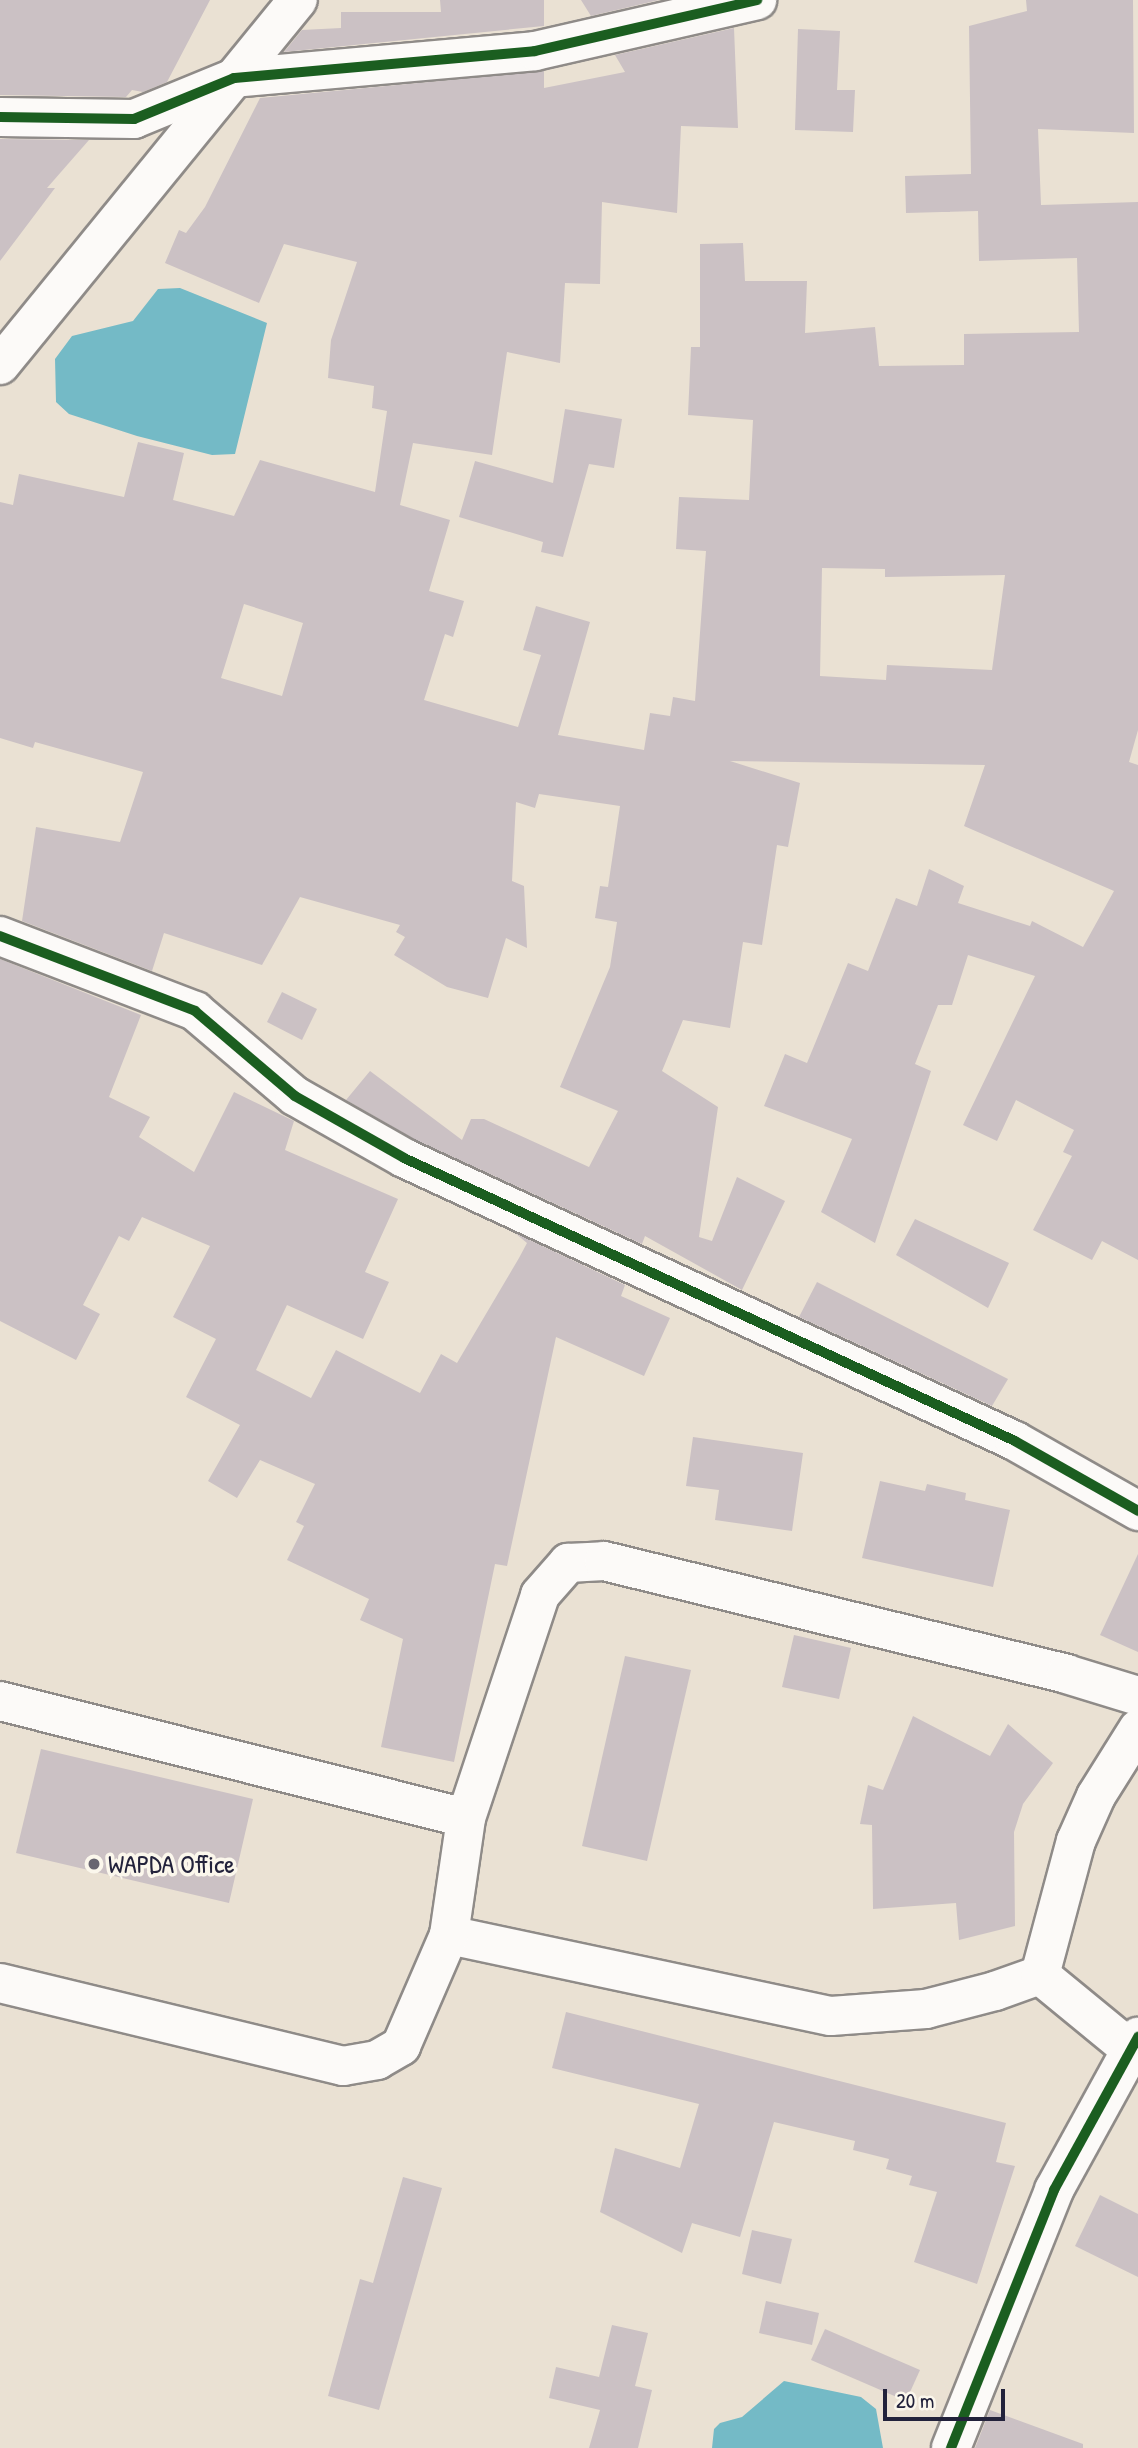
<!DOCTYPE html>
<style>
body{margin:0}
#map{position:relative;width:1138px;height:2448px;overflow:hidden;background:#eae1d3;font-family:"Patrick Hand",sans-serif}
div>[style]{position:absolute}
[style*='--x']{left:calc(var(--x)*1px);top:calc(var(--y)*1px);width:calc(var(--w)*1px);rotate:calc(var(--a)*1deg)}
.water>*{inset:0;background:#74bac6}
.building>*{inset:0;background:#cbc1c4}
.roads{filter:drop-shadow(2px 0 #8f8b88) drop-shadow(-2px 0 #8f8b88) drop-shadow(0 2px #8f8b88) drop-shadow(0 -2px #8f8b88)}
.minor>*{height:38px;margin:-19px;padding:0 19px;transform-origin:19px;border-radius:19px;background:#fcfaf8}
.highway>*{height:38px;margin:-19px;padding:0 19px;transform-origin:19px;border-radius:19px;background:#fcfaf8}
.cycleway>*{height:10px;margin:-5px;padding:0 5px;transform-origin:5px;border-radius:5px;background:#1b5e20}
.dots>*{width:19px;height:19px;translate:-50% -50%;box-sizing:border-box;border:4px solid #fbf7ec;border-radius:50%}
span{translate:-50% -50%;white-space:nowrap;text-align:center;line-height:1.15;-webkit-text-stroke:7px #fbf7ec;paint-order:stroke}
.poi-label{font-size:26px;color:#22223b}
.left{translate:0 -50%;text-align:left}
.scale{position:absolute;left:883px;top:2389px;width:122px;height:32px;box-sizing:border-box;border:4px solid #22223b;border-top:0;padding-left:9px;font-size:21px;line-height:24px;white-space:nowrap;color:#22223b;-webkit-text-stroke:5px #fbf7ec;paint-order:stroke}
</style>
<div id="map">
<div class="water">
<div style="clip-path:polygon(180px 288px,267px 323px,235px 454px,212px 455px,137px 436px,69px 414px,56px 402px,55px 359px,72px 336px,133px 321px,158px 289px)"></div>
<div style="clip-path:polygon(784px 2381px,861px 2397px,876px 2409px,883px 2448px,712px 2448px,714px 2429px,720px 2423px,742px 2417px)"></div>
</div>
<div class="building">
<div style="clip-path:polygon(0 0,210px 0,167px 82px,143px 92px,132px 90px,126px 97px,0 95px)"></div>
<div style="clip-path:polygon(440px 0,544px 0,544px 26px,284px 52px,302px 30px,341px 28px,341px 12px,441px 12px)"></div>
<div style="clip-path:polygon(581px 0,659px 0,591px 16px)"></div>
<div style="clip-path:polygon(evenodd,1026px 0,1133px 0,1134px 133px,1038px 129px,1041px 205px,1138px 202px,1138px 730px,1129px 762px,1138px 765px,1138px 1260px,1102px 1241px,1092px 1260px,1033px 1230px,1072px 1156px,1063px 1152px,1074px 1130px,1016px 1100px,997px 1141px,963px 1125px,1035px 976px,968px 955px,952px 1005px,938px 1005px,915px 1064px,931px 1071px,875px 1243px,821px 1212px,852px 1139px,764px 1106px,785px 1054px,807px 1063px,848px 963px,868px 971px,896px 898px,917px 906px,929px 869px,964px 886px,958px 903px,1030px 926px,1032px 921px,1083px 947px,1114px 891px,964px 826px,985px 765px,730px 761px,800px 783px,788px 847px,777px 845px,762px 945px,743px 942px,730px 1028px,683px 1020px,662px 1071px,718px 1107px,699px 1237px,712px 1241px,737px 1177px,785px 1201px,742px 1290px,645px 1236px,642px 1244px,414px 1139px,346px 1100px,370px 1071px,462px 1140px,471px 1119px,484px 1119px,589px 1167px,618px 1111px,560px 1087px,610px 967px,617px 922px,595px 918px,600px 886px,608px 887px,620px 806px,539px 794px,535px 808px,516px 802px,512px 881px,524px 886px,527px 948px,506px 938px,488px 998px,447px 987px,394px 955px,405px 937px,396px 932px,400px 925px,300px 897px,262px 965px,164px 933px,152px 971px,22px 921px,36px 827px,120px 842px,143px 772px,35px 742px,33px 748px,0 738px,0 502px,13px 505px,19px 474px,124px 497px,138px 442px,184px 453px,173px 500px,234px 516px,260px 460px,375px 492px,387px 411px,372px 408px,374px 386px,328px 378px,331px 340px,357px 262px,284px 244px,259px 303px,165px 263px,179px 230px,186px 233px,205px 207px,260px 98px,544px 71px,544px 88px,625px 72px,615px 55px,734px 28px,738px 128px,681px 126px,677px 213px,602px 202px,600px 284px,565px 283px,560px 363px,507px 352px,492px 455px,413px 443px,400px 505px,450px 520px,429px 591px,464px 601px,453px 637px,445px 634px,424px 700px,518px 727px,541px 655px,523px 650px,536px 606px,590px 622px,558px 735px,644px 750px,650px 713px,670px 716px,673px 697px,695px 701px,706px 551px,676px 549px,679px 497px,749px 500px,753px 420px,688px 415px,691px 347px,700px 347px,700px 244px,743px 243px,745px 281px,807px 281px,805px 333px,875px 327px,879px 366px,964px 365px,964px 334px,1079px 332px,1077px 258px,979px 261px,978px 211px,906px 213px,905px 176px,971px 174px,969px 26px,1027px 11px,1026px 0,822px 568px,885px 569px,885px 577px,1005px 575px,992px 670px,887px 665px,886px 680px,820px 676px,822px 568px,1026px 0,244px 604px,303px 623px,282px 696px,221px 678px,244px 604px)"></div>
<div style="clip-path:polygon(798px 29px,840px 31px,837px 90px,855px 90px,853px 132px,795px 130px)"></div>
<div style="clip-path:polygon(0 139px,89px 140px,47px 188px,55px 188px,0 261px)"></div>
<div style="clip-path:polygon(565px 409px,622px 419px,614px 468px,589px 464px,563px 557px,541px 552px,543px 542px,459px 517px,475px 461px,553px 483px)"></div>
<div style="clip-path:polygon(0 959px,141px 1015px,109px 1097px,150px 1117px,139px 1137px,194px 1172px,234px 1092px,294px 1121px,285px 1150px,398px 1199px,365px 1272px,389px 1282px,363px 1339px,287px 1305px,256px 1370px,311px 1398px,336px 1350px,420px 1393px,441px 1354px,457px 1363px,519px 1258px,527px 1243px,515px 1233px,625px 1285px,621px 1296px,670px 1318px,644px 1376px,556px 1337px,507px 1566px,495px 1564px,454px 1762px,381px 1747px,403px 1639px,360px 1620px,369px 1599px,287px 1560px,304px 1526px,296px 1522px,315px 1484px,260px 1460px,237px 1498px,208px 1481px,240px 1425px,186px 1397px,216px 1339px,173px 1317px,210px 1246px,142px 1217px,129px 1241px,119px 1236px,83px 1305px,100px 1314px,76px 1360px,0 1321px)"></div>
<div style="clip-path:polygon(282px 992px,317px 1009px,302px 1040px,267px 1022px)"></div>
<div style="clip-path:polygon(915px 1219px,1009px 1263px,988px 1308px,896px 1255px)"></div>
<div style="clip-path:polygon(817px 1282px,1008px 1379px,992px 1406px,799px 1317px)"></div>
<div style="clip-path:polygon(693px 1437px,803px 1453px,792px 1531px,715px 1520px,719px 1490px,686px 1486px)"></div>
<div style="clip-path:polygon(880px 1481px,925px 1491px,927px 1484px,966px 1493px,965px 1500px,1010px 1510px,993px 1587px,862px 1558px)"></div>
<div style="clip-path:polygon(1138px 1554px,1138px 1652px,1100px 1635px)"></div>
<div style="clip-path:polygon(794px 1635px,851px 1648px,839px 1699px,782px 1687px)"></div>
<div style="clip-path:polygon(625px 1656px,691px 1670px,647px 1861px,582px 1846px)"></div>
<div style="clip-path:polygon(913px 1716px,990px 1756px,1008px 1724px,1053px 1763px,1023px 1804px,1014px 1832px,1015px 1926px,959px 1940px,956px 1903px,873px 1909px,872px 1825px,860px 1824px,868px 1785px,883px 1790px)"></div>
<div style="clip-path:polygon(41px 1749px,253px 1799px,229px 1903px,16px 1853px)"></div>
<div style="clip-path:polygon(566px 2012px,1006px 2123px,996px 2162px,1015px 2166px,977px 2284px,914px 2262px,937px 2192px,909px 2185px,912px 2176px,886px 2169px,889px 2159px,853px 2150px,855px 2141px,774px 2122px,740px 2237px,692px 2223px,682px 2253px,600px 2212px,615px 2148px,680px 2168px,699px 2104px,552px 2068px)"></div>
<div style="clip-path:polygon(403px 2177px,442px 2188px,379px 2410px,328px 2396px,360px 2279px,373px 2283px)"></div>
<div style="clip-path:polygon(1100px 2195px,1138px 2214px,1138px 2277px,1075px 2246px)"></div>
<div style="clip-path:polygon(752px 2230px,792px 2239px,781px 2284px,742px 2274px)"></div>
<div style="clip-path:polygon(766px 2301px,819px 2313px,812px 2345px,759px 2333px)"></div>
<div style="clip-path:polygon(612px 2325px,648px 2333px,635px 2386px,652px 2390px,638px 2448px,589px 2448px,600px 2410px,549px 2398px,556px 2367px,599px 2377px)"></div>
<div style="clip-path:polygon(825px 2329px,920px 2370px,906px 2401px,811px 2360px)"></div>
<div style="clip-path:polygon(990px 2410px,1083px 2444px,1083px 2448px,975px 2448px)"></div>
</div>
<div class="roads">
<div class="minor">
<div style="--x:0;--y:117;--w:134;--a:0.9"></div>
<div style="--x:134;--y:119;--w:108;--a:-22.3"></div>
<div style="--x:234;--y:78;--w:302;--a:-5.1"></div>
<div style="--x:535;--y:51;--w:228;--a:-12.9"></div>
<div style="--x:0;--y:936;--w:209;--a:21"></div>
<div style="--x:195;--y:1011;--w:131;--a:40.4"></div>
<div style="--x:295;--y:1096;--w:125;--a:29.6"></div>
<div style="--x:404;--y:1158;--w:673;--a:24.85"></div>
<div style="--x:1015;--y:1441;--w:142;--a:29.6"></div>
<div style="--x:0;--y:1701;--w:480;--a:14.1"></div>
<div style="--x:449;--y:1935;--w:390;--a:12"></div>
<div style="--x:831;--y:2016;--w:95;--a:-4.2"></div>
<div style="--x:926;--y:2009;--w:71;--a:-14.6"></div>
<div style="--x:995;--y:1991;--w:48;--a:-19.6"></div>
<div style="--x:1040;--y:1975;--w:139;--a:-75"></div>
<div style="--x:1076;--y:1841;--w:49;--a:-66"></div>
<div style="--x:1096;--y:1796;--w:79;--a:-57.9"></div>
<div style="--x:1040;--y:1975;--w:117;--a:39.4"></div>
<div style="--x:0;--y:1983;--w:353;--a:13.6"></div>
<div style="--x:343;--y:2066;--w:35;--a:-10"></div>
<div style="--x:377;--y:2060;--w:28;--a:-30"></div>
<div style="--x:401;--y:2046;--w:121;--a:-66.6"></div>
<div style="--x:449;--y:1935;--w:118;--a:-81.7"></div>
<div style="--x:466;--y:1818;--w:235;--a:-71.6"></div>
<div style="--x:540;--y:1595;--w:43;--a:-48.8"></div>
<div style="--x:568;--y:1563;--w:36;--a:-3"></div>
<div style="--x:604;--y:1561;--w:476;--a:13.7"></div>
<div style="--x:1066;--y:1674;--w:75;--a:17"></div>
<div style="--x:951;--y:2448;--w:278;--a:-68.2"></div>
<div style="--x:1054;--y:2190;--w:175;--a:-61.2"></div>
</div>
<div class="highway">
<div style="--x:0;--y:365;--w:471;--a:-50.8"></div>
</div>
</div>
<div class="cycleway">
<div style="--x:0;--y:117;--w:134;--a:0.9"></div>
<div style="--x:134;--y:119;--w:108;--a:-22.3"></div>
<div style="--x:234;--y:78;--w:302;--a:-5.1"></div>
<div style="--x:535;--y:51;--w:228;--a:-12.9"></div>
<div style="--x:0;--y:936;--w:209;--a:21"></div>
<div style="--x:195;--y:1011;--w:131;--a:40.4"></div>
<div style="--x:295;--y:1096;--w:125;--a:29.6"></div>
<div style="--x:404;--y:1158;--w:673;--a:24.85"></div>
<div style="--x:1015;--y:1441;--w:142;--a:29.6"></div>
<div style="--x:951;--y:2448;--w:278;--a:-68.2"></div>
<div style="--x:1054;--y:2190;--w:175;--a:-61.2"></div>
</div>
<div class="dots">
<div style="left:94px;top:1864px;background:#686570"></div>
</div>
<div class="poi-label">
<span class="left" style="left:108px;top:1864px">WAPDA Office</span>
</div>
<div class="scale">20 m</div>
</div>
